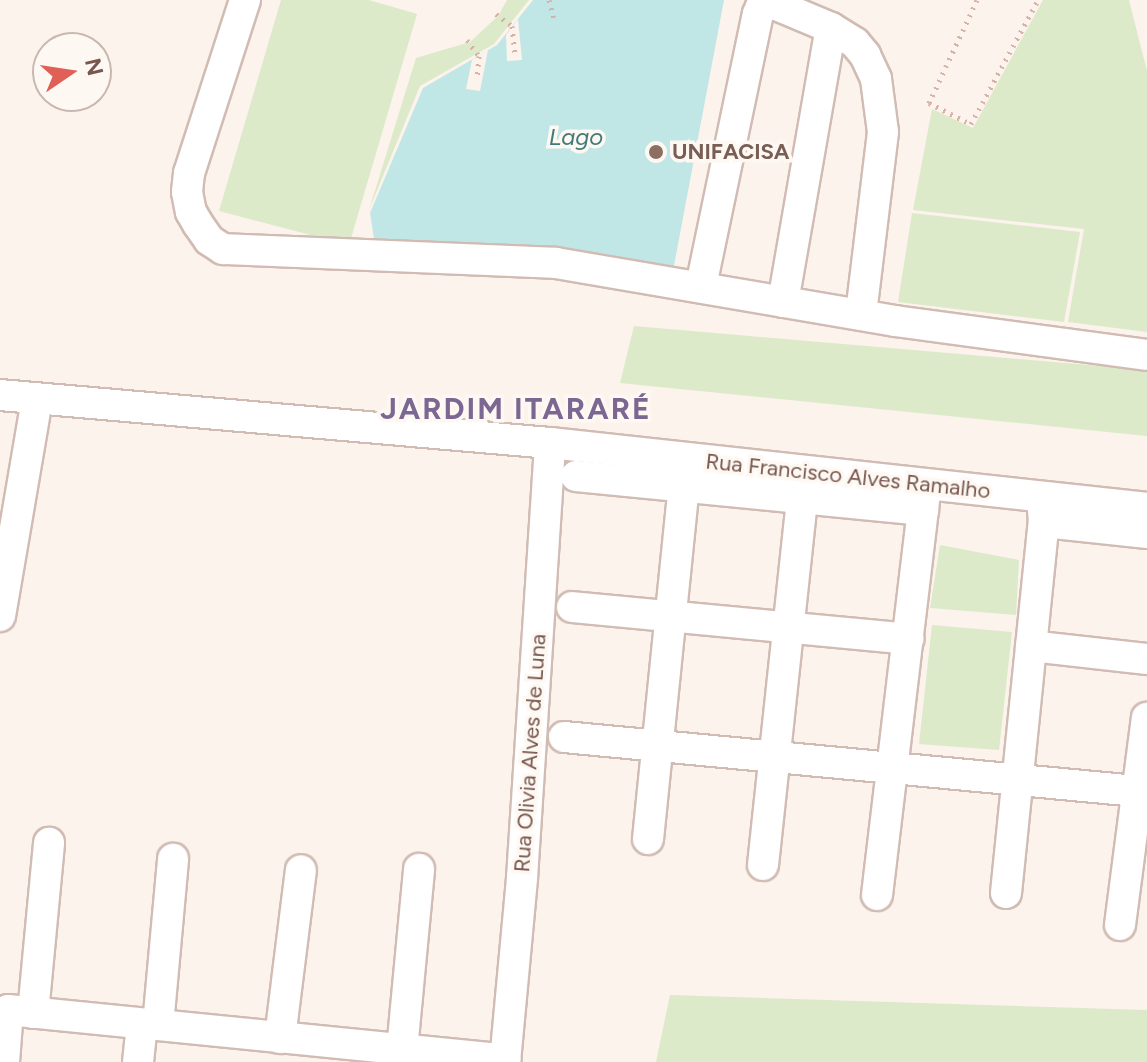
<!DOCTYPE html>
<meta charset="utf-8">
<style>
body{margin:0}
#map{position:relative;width:1147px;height:1062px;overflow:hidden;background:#fcf3ec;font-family:Figtree,sans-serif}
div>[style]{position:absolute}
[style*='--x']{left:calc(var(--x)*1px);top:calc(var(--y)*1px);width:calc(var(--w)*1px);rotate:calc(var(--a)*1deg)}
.green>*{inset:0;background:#dceaca}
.water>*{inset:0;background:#c0e6e5}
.pier>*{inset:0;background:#fcf3ec}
.path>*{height:5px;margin-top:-2.5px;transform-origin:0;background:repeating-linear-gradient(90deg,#d6b2a7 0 2px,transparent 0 8px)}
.roads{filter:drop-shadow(2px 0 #d1bcb4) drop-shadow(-2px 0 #d1bcb4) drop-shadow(0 2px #d1bcb4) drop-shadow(0 -2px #d1bcb4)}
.minor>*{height:30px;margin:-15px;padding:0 15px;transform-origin:15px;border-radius:15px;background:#fff}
.dots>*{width:22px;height:22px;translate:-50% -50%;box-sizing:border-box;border:4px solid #fef8f3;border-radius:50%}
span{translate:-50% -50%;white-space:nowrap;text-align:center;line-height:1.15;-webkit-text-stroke:7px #fef8f3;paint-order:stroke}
.education-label{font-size:22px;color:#785e54;font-weight:700}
.left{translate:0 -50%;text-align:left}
.street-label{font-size:22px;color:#77574f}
.water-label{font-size:24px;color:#427b7b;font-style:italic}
.district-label{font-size:30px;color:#7c6792;font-weight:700;letter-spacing:2px}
.north{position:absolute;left:32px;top:32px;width:80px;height:80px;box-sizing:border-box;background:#fef8f3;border:2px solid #c8b8b1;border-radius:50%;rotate:77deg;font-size:22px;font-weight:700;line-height:32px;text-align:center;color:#77574f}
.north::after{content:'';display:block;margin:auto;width:28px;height:36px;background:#e06058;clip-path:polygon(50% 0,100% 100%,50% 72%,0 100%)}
</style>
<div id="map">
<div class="green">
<div style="clip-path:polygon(281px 0,369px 0,417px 14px,349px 245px,219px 211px)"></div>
<div style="clip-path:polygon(507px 0,529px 0,494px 44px,420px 86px,369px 210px,416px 58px,470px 42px,498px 16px)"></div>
<div style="clip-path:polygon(1043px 0,1129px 0,1147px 71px,1147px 332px,1068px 322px,1084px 229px,913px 210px,932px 109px,973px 128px)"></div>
<div style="clip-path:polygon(912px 213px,1080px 232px,1064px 322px,898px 302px)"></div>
<div style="clip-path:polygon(634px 326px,1147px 370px,1147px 436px,620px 383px)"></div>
<div style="clip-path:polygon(940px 545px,1019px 560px,1016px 615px,930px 608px)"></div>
<div style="clip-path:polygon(932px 625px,1012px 632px,999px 750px,919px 744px)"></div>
<div style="clip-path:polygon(670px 995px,1147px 1010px,1147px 1062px,656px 1062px)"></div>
</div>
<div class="water">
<div style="clip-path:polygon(533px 0,724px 0,673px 271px,374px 239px,370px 213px,423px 88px,497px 45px)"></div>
</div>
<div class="pier">
<div style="clip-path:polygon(518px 19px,522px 60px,507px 61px,506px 35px)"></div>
<div style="clip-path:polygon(488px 50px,480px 91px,466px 89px,472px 60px)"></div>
</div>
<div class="path">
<div style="--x:549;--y:0;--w:23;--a:75"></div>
<div style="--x:977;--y:0;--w:114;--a:115"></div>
<div style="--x:929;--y:103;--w:47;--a:26.6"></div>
<div style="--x:971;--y:124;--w:141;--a:-61.6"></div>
<div style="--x:496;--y:14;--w:20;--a:37"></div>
<div style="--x:512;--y:26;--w:28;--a:84"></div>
<div style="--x:467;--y:40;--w:20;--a:53"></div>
<div style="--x:479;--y:56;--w:23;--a:95"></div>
</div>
<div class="roads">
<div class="minor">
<div style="--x:245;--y:0;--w:182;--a:107.9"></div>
<div style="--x:189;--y:173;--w:19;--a:96"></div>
<div style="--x:187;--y:192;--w:20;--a:79"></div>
<div style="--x:191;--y:212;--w:14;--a:60"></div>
<div style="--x:198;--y:224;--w:19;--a:55"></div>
<div style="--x:209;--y:240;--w:17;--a:33"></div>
<div style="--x:223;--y:249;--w:333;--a:2.4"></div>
<div style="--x:556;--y:263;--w:344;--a:9.7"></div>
<div style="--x:895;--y:321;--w:254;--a:7.7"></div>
<div style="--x:701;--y:286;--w:278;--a:-78.2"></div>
<div style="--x:758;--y:14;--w:8;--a:-67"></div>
<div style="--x:761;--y:7;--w:13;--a:-13"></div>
<div style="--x:774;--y:4;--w:62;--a:22.8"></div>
<div style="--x:831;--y:28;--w:28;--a:32"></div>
<div style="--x:855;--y:43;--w:16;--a:50"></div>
<div style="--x:865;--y:55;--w:26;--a:65"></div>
<div style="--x:876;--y:79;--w:53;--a:82.5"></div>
<div style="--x:883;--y:132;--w:184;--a:96.9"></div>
<div style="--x:783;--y:302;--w:278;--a:-80.1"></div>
<div style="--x:0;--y:395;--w:552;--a:4.99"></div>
<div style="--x:550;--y:443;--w:601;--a:6.21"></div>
<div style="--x:576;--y:476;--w:349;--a:5.6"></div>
<div style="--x:1044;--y:522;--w:104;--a:6.1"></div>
<div style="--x:572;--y:607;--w:338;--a:5.4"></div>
<div style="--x:0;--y:616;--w:219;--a:-80.3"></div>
<div style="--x:1031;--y:646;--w:117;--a:6.4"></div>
<div style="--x:564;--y:737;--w:586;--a:5.39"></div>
<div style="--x:648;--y:839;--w:354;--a:-84.2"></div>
<div style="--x:763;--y:865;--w:369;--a:-83.9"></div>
<div style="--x:1006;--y:893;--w:373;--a:-84.2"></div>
<div style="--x:1044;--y:522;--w:25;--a:-95"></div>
<div style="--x:877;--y:895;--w:413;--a:-83.2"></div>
<div style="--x:1120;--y:925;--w:209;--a:-82.6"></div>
<div style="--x:33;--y:1013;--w:171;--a:-84.6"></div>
<div style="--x:158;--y:1025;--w:167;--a:-84.8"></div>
<div style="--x:280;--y:1038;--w:169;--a:-82.9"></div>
<div style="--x:402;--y:1050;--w:182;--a:-84.6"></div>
<div style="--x:4;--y:1062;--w:52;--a:-85.6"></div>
<div style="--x:8;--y:1010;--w:500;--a:5.7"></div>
<div style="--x:138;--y:1062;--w:38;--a:-84"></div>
<div style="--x:505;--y:1062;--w:185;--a:-84.7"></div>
<div style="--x:522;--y:878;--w:436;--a:-86.3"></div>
</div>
</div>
<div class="dots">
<div style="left:656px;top:152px;background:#8d6e63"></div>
</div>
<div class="education-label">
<span class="left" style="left:672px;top:152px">UNIFACISA</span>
</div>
<div class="street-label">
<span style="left:848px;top:476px;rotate:6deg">Rua Francisco Alves Ramalho</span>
<span style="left:530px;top:753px;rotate:-86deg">Rua Olivia Alves de Luna</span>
</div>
<div class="water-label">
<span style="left:576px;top:137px">Lago</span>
</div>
<div class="district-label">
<span style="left:516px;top:409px">JARDIM ITARARÉ</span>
</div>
<div class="north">N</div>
</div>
